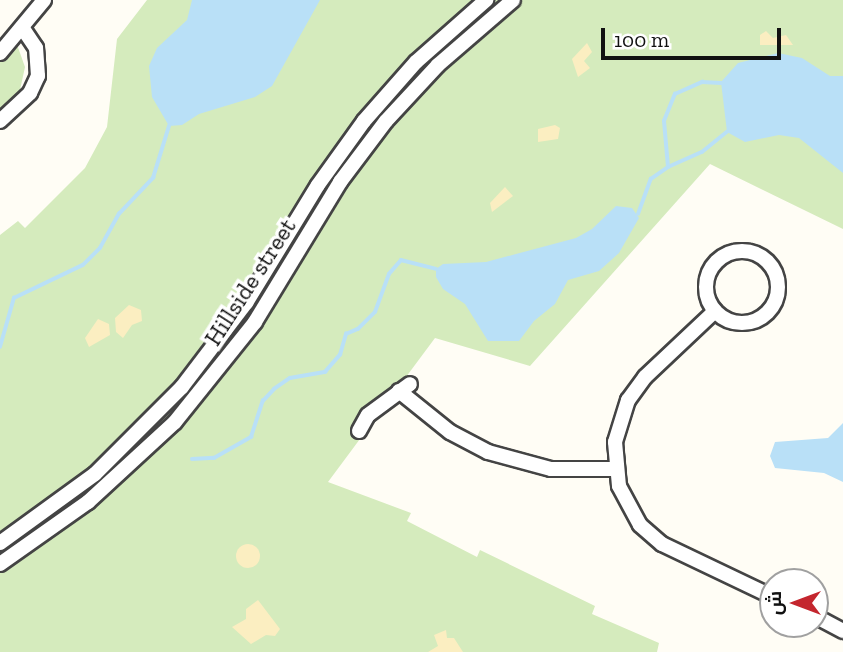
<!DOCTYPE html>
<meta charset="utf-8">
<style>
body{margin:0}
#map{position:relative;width:843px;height:652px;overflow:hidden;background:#fffdf5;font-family:"Zilla Slab",Cairo,serif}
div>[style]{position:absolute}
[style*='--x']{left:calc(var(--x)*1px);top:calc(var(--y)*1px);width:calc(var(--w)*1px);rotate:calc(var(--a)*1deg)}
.green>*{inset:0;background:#d5ebbd}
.sand>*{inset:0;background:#fbeec1}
.round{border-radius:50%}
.water>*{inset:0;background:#b9e0f7}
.stream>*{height:3.5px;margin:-1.75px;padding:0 1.75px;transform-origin:1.75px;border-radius:1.75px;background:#b9e0f7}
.roads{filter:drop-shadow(2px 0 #444) drop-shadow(-2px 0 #444) drop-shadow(0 2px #444) drop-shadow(0 -2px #444)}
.minor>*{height:14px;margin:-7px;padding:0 7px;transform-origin:7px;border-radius:7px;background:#fff}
.minor>.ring{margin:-7px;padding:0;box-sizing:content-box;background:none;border:14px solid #fff;border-radius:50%}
span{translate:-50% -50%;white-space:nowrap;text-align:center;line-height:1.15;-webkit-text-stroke:7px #fff;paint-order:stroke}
.street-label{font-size:24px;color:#111}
.north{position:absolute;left:759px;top:568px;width:70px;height:70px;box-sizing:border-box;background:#fff;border:2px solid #a0a0a0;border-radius:50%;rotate:270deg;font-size:19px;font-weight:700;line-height:28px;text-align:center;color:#111}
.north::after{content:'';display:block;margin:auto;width:24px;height:32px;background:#c4262e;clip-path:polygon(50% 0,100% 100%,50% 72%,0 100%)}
.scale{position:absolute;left:601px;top:28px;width:180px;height:32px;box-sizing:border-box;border:4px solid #111;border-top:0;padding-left:9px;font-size:21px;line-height:24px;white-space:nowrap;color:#111;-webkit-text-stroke:5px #fff;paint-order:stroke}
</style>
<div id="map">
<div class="green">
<div style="clip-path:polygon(147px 0,843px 0,843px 229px,710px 164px,530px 366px,435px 338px,328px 482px,411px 513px,407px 521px,477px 557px,480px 550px,595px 606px,592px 614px,659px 643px,657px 652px,0 652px,0 235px,18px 221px,25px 228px,85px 168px,107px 127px,117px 39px)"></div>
<div style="clip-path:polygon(15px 39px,25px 67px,20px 90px,0 117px,0 58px)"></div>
</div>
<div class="sand">
<div style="clip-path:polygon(766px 31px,773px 38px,786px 35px,793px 45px,760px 45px,760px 35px)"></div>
<div style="clip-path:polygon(587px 43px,592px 52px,584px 61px,590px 68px,578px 77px,572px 59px)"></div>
<div style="clip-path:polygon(555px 125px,560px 128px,558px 139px,538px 142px,538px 129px)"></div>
<div style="clip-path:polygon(505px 187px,513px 196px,492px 212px,490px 203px)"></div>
<div style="clip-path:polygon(129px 305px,141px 310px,142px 321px,132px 325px,123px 338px,116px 332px,115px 318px)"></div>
<div style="clip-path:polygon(98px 319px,109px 324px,110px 335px,89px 347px,85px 338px)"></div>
<div class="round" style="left:236px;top:544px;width:24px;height:24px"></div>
<div style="clip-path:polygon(258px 600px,280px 629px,275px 636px,266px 635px,251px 644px,232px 627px,246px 619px,246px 609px)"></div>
<div style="clip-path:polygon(446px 630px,447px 638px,454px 638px,463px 652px,428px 652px,438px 646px,434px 635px)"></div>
</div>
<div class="water">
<div style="clip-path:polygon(192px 0,320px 0,272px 86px,255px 97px,199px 114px,182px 125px,169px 126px,152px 97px,149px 66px,157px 48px,187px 20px)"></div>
<div style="clip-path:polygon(778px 53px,802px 58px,830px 76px,843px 76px,843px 173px,799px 138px,779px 135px,745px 142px,727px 132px,721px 82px,738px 63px)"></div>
<div style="clip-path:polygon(616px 206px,632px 208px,639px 218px,619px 253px,599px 271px,568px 280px,555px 304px,534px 321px,519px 341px,488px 341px,465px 304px,443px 289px,436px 277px,436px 269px,443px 264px,486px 262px,576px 238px,592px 229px)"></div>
<div style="clip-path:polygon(843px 423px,843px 482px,824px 473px,775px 468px,770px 456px,775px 442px,828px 438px)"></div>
</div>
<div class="stream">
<div style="--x:668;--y:167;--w:37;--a:-24"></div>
<div style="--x:702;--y:152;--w:32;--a:-39"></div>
<div style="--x:638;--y:214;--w:37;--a:-70"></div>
<div style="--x:651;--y:179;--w:21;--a:-35"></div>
<div style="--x:668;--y:167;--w:46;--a:-95"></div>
<div style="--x:664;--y:121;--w:29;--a:-68"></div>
<div style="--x:675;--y:94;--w:30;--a:-24"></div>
<div style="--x:702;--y:82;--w:19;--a:3"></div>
<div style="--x:0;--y:347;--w:51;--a:-74.1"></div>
<div style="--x:14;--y:298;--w:76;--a:-25.6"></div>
<div style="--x:83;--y:265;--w:24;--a:-45"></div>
<div style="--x:100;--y:248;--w:39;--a:-61"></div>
<div style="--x:119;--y:214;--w:50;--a:-46.6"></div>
<div style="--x:153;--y:178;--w:54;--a:-72.9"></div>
<div style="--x:192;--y:459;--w:22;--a:-3"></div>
<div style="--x:214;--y:458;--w:43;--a:-29.6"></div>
<div style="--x:251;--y:437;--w:38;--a:-72"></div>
<div style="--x:263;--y:401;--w:16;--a:-47"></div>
<div style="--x:274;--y:389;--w:19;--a:-35"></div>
<div style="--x:290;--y:378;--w:36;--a:-10"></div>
<div style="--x:325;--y:372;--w:23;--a:-49"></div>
<div style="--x:340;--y:355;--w:22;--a:-74"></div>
<div style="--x:346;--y:334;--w:13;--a:-23"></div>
<div style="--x:358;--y:329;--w:24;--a:-45"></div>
<div style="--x:375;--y:312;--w:40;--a:-69.8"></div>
<div style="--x:389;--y:274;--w:18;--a:-49"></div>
<div style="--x:401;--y:260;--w:36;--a:14"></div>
</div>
<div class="roads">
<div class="minor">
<div style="--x:0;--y:53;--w:69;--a:-50.3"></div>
<div style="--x:0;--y:121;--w:41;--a:-43"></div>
<div style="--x:30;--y:93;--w:19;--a:-65"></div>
<div style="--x:38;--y:76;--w:28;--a:-94"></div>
<div style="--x:36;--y:48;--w:25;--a:-124"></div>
<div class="ring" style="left:706px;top:251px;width:58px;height:58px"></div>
<div style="--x:715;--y:311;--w:96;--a:136.7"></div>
<div style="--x:645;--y:377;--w:29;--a:126"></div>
<div style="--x:628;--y:400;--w:44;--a:107.2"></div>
<div style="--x:615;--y:442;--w:44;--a:84.8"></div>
<div style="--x:619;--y:486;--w:44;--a:61.7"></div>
<div style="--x:640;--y:525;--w:29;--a:41"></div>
<div style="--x:662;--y:544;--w:123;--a:25.5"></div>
<div style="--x:399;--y:391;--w:65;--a:38.8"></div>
<div style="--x:450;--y:432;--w:43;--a:27.8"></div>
<div style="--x:488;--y:452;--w:65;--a:15.1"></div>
<div style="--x:551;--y:469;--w:65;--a:0"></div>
<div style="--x:359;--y:431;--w:18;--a:-61"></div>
<div style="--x:368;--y:415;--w:52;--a:-36.4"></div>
<div style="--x:0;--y:543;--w:117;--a:-36"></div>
<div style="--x:95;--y:474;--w:123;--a:-45"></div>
<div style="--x:182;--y:387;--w:106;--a:-52.7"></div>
<div style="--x:246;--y:303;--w:138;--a:-58.6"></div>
<div style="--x:318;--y:185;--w:79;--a:-54.3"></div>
<div style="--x:364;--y:121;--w:79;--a:-48.6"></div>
<div style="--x:416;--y:62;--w:94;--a:-41.5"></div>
<div style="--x:0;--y:564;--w:108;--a:-35.2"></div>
<div style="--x:88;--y:502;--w:118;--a:-42.6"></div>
<div style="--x:175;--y:422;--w:128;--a:-51.3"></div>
<div style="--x:255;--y:322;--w:164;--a:-58.7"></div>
<div style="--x:340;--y:182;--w:76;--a:-53"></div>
<div style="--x:386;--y:121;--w:76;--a:-47.1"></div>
<div style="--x:438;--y:65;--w:99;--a:-40.9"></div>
<div style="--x:815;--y:616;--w:32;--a:28"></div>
</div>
</div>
<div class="street-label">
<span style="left:250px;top:282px;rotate:-57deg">Hillside street</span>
</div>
<div class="north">ش</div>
<div class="scale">100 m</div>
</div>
